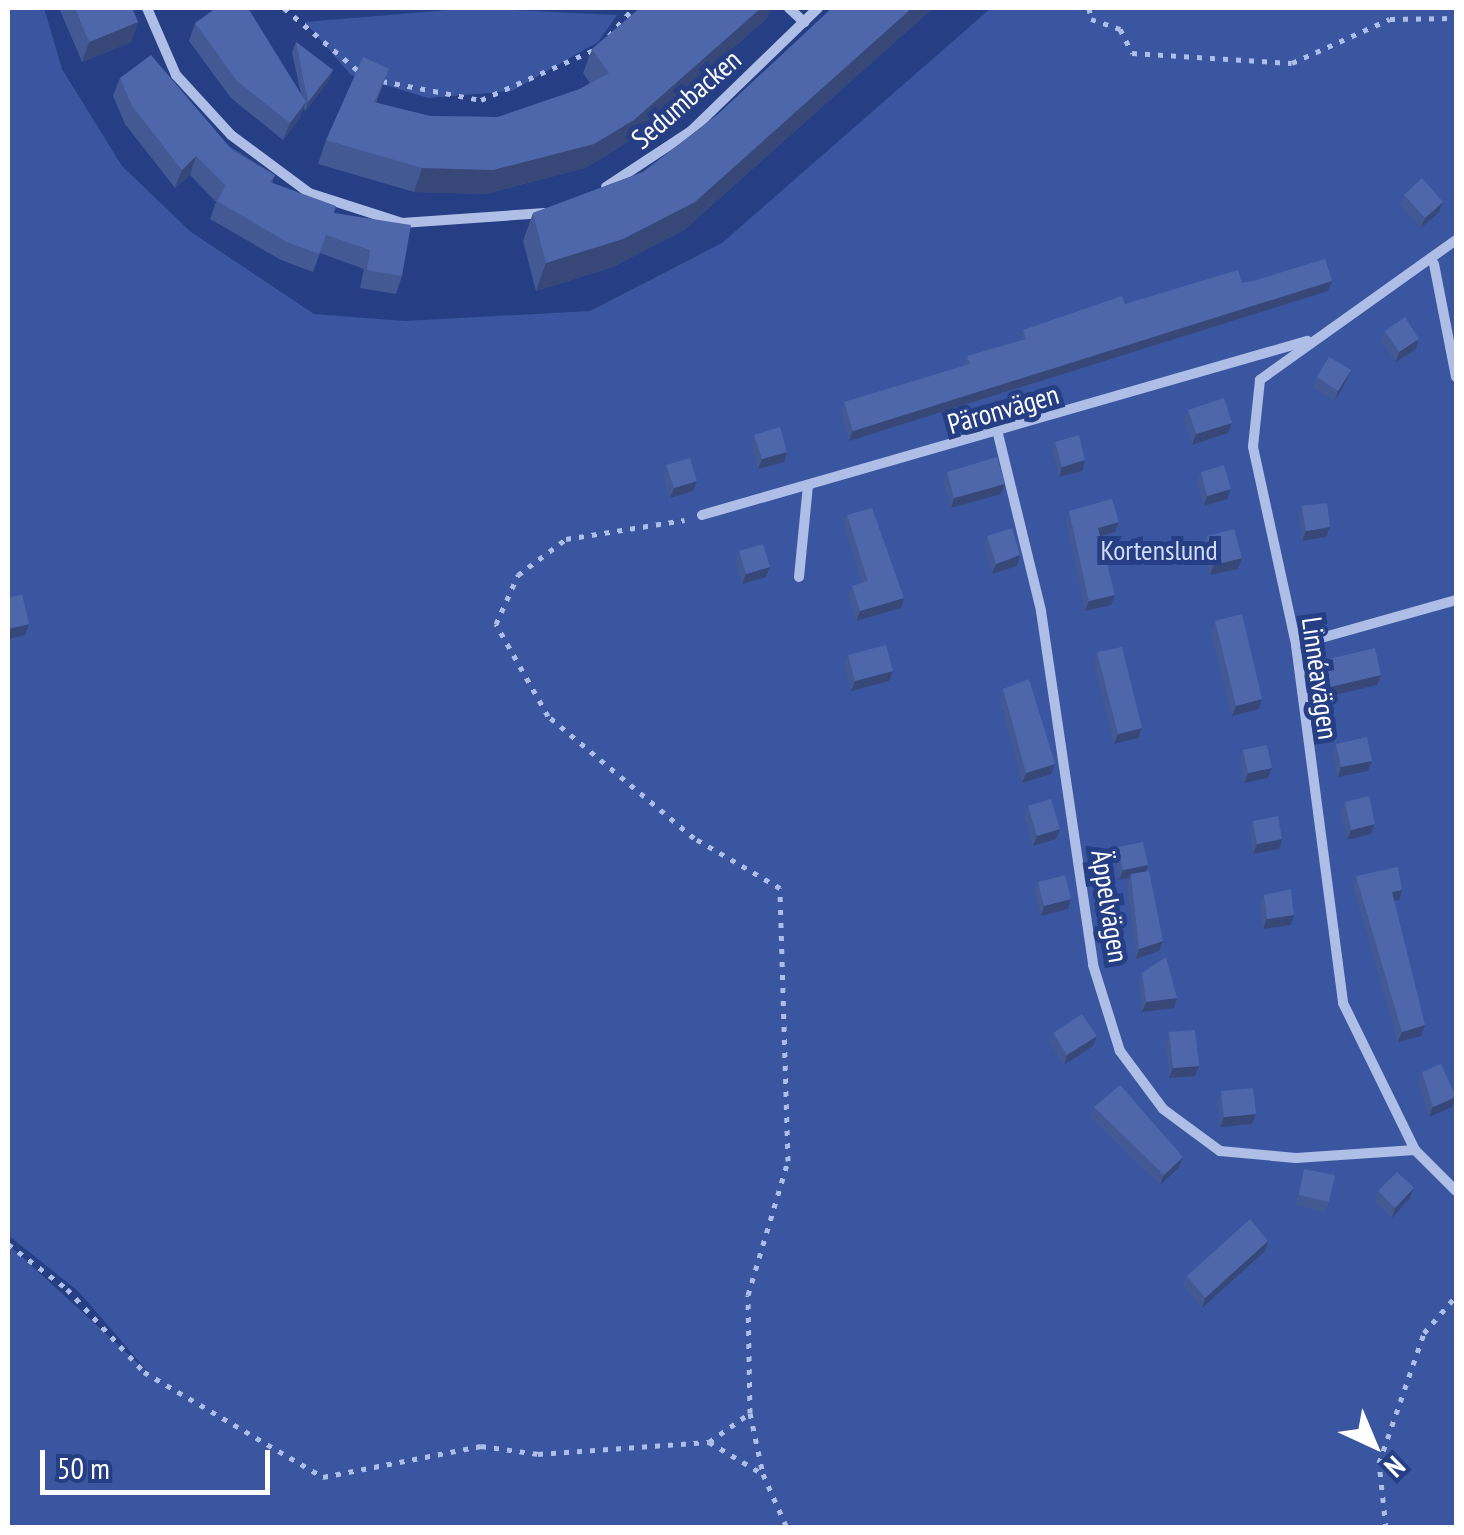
<!DOCTYPE html>
<meta charset="utf-8">
<style>
body{margin:0}
#map{position:relative;width:1464px;height:1535px;overflow:hidden;background:#253e84;font-family:"PT Sans Narrow",sans-serif}
div>[style]{position:absolute}
[style*='--x']{left:calc(var(--x)*1px);top:calc(var(--y)*1px);width:calc(var(--w)*1px);rotate:calc(var(--a)*1deg)}
.green>*{inset:0;background:#3a56a0}
.path>*{height:5px;margin-top:-2.5px;transform-origin:0;background:repeating-linear-gradient(90deg,#aebee7 0 5px,transparent 0 13px)}
.minor>*{height:10px;margin:-5px;padding:0 5px;transform-origin:5px;border-radius:5px;background:#aebee7}
.wall>*{inset:0;background:#435993}
.shaded-wall>*{inset:0;background:#374878}
.building>*{inset:0;background:#4e67ab}
span{translate:-50% -50%;white-space:nowrap;text-align:center;line-height:1.15;-webkit-text-stroke:10px #253e84;paint-order:stroke}
.street-label{font-size:28px;color:#fff}
.park-label{font-size:28px;color:#d2dcf6}
.frame{position:absolute;inset:0;border:10px solid #fff;pointer-events:none}
.north{position:absolute;left:1324px;top:1395px;width:100px;height:100px;-webkit-text-stroke:8px #253e84;paint-order:stroke;rotate:136deg;font-size:28px;font-weight:700;line-height:40px;text-align:center;color:#fff}
.north::after{content:'';display:block;margin:auto;width:35px;height:45px;background:#fff;clip-path:polygon(50% 0,100% 100%,50% 72%,0 100%)}
.scale{position:absolute;left:40px;top:1450px;width:230px;height:45px;box-sizing:border-box;border:5px solid #fff;border-top:0;padding-left:12px;font-size:30px;line-height:35px;white-space:nowrap;color:#fff;-webkit-text-stroke:8px #253e84;paint-order:stroke}
</style>
<div id="map">
<div class="green">
<div style="clip-path:polygon(8px 8px,44px 8px,62px 69px,122px 166px,191px 232px,314px 314px,405px 321px,590px 311px,722px 243px,991px 8px,1456px 8px,1456px 1527px,8px 1527px,8px 1244px,150px 1374px,78px 1291px,8px 1235px)"></div>
<div style="clip-path:polygon(472px 8px,617px 15px,598px 42px,512px 91px,428px 98px,351px 75px,305px 22px)"></div>
</div>
<div class="path">
<div style="--x:284;--y:8;--w:102;--a:40.2"></div>
<div style="--x:1089;--y:8;--w:11;--a:80"></div>
<div style="--x:1091;--y:19;--w:31;--a:19"></div>
<div style="--x:1120;--y:29;--w:27;--a:63"></div>
<div style="--x:1132;--y:53;--w:160;--a:3.6"></div>
<div style="--x:1292;--y:63;--w:107;--a:-24.2"></div>
<div style="--x:1390;--y:19;--w:66;--a:-0.9"></div>
<div style="--x:609;--y:36;--w:37;--a:-49"></div>
<div style="--x:382;--y:81;--w:101;--a:10.9"></div>
<div style="--x:481;--y:100;--w:124;--a:-23.9"></div>
<div style="--x:8;--y:1244;--w:74;--a:37.3"></div>
<div style="--x:67;--y:1289;--w:113;--a:47.1"></div>
<div style="--x:144;--y:1372;--w:208;--a:30.4"></div>
<div style="--x:323;--y:1477;--w:161;--a:-11.1"></div>
<div style="--x:481;--y:1446;--w:58;--a:8"></div>
<div style="--x:538;--y:1454;--w:171;--a:-4"></div>
<div style="--x:709;--y:1442;--w:50;--a:-35.3"></div>
<div style="--x:750;--y:1413;--w:118;--a:-91"></div>
<div style="--x:748;--y:1295;--w:140;--a:-73.4"></div>
<div style="--x:788;--y:1161;--w:273;--a:-91.7"></div>
<div style="--x:780;--y:888;--w:99;--a:-149.8"></div>
<div style="--x:694;--y:838;--w:190;--a:-140.1"></div>
<div style="--x:548;--y:716;--w:106;--a:-119.5"></div>
<div style="--x:496;--y:624;--w:54;--a:-65.8"></div>
<div style="--x:518;--y:575;--w:60;--a:-36.9"></div>
<div style="--x:566;--y:539;--w:120;--a:-9.1"></div>
<div style="--x:750;--y:1413;--w:62;--a:78"></div>
<div style="--x:709;--y:1442;--w:63;--a:30.7"></div>
<div style="--x:763;--y:1474;--w:59;--a:66"></div>
<div style="--x:1386;--y:1528;--w:65;--a:-96.1"></div>
<div style="--x:1379;--y:1463;--w:138;--a:-70.9"></div>
<div style="--x:1424;--y:1333;--w:49;--a:-49.1"></div>
</div>
<div class="minor">
<div style="--x:147;--y:8;--w:73;--a:66.6"></div>
<div style="--x:176;--y:75;--w:81;--a:47.5"></div>
<div style="--x:231;--y:135;--w:97;--a:36.6"></div>
<div style="--x:309;--y:193;--w:98;--a:17.9"></div>
<div style="--x:402;--y:223;--w:143;--a:-4"></div>
<div style="--x:789;--y:8;--w:21;--a:43"></div>
<div style="--x:606;--y:187;--w:102;--a:-33.4"></div>
<div style="--x:691;--y:131;--w:177;--a:-44.1"></div>
<div style="--x:1456;--y:240;--w:241;--a:144.5"></div>
<div style="--x:1260;--y:380;--w:67;--a:96"></div>
<div style="--x:1253;--y:447;--w:203;--a:77.7"></div>
<div style="--x:1296;--y:645;--w:361;--a:82.5"></div>
<div style="--x:1343;--y:1003;--w:164;--a:63.9"></div>
<div style="--x:1415;--y:1150;--w:58;--a:45"></div>
<div style="--x:1434;--y:264;--w:115;--a:79"></div>
<div style="--x:998;--y:434;--w:182;--a:76.3"></div>
<div style="--x:1041;--y:611;--w:358;--a:81.6"></div>
<div style="--x:1093;--y:965;--w:90;--a:72.6"></div>
<div style="--x:1120;--y:1051;--w:72;--a:53.4"></div>
<div style="--x:1163;--y:1109;--w:71;--a:36.4"></div>
<div style="--x:1220;--y:1151;--w:76;--a:5.3"></div>
<div style="--x:1296;--y:1158;--w:119;--a:-3.8"></div>
<div style="--x:702;--y:515;--w:630;--a:-16.05"></div>
<div style="--x:799;--y:577;--w:91;--a:-84.4"></div>
<div style="--x:1296;--y:645;--w:166;--a:-15.7"></div>
</div>
<div class="wall">
<div style="clip-path:polygon(59px 8px,132px 8px,138px 22px,131px 42px,82px 62px)"></div>
<div style="clip-path:polygon(640px 8px,771px 8px,767px 18px,625px 144px,585px 168px,485px 194px,414px 192px,318px 164px,326px 140px,389px 69px,376px 103px,430px 116px,498px 117px,580px 89px,590px 83px,583px 73px,592px 49px)"></div>
<div style="clip-path:polygon(832px 8px,933px 8px,684px 230px,613px 267px,536px 291px,523px 241px,533px 213px,643px 172px,717px 115px)"></div>
<div style="clip-path:polygon(195px 23px,301px 94px,292px 52px,296px 42px,333px 70px,329px 80px,305px 112px,304px 107px,299px 119px,283px 140px,231px 98px,189px 41px)"></div>
<div style="clip-path:polygon(120px 78px,275px 175px,272px 183px,334px 213px,402px 276px,396px 294px,360px 288px,364px 269px,320px 253px,313px 272px,281px 260px,210px 219px,216px 202px,190px 175px,175px 188px,125px 124px,113px 96px)"></div>
<div style="clip-path:polygon(1404px 195px,1439px 212px,1421px 228px,1400px 205px)"></div>
<div style="clip-path:polygon(1332px 281px,1328px 291px,849px 441px,841px 412px,844px 402px,963px 366px,967px 356px,1020px 341px,1023px 330px,1125px 304px,1242px 283px)"></div>
<div style="clip-path:polygon(1385px 331px,1416px 349px,1396px 362px,1381px 341px)"></div>
<div style="clip-path:polygon(1351px 370px,1347px 380px,1335px 401px,1313px 388px,1317px 377px)"></div>
<div style="clip-path:polygon(1188px 410px,1232px 423px,1228px 433px,1192px 445px,1184px 420px)"></div>
<div style="clip-path:polygon(754px 435px,787px 452px,784px 462px,758px 469px,751px 445px)"></div>
<div style="clip-path:polygon(1055px 442px,1085px 460px,1082px 471px,1059px 477px,1052px 452px)"></div>
<div style="clip-path:polygon(666px 465px,697px 481px,693px 491px,670px 498px,663px 475px)"></div>
<div style="clip-path:polygon(947px 472px,1001px 494px,951px 508px,943px 482px)"></div>
<div style="clip-path:polygon(1201px 472px,1227px 499px,1204px 506px,1197px 482px)"></div>
<div style="clip-path:polygon(1302px 506px,1326px 537px,1302px 541px,1299px 516px)"></div>
<div style="clip-path:polygon(1069px 511px,1115px 532px,1100px 537px,1111px 605px,1085px 611px,1066px 521px)"></div>
<div style="clip-path:polygon(847px 515px,901px 608px,856px 621px,848px 596px,852px 586px,862px 583px,844px 525px)"></div>
<div style="clip-path:polygon(987px 536px,1017px 566px,992px 574px,984px 546px)"></div>
<div style="clip-path:polygon(1207px 536px,1242px 558px,1238px 569px,1210px 575px,1203px 546px)"></div>
<div style="clip-path:polygon(739px 551px,770px 567px,766px 577px,742px 584px,735px 561px)"></div>
<div style="clip-path:polygon(1215px 621px,1259px 709px,1232px 716px,1211px 632px)"></div>
<div style="clip-path:polygon(1097px 652px,1142px 728px,1138px 738px,1114px 744px,1094px 663px)"></div>
<div style="clip-path:polygon(848px 655px,889px 681px,851px 691px,844px 665px)"></div>
<div style="clip-path:polygon(1324px 660px,1381px 675px,1377px 685px,1326px 697px,1320px 670px)"></div>
<div style="clip-path:polygon(1003px 689px,1051px 774px,1022px 783px,1000px 699px)"></div>
<div style="clip-path:polygon(1336px 744px,1372px 761px,1368px 771px,1338px 777px,1333px 754px)"></div>
<div style="clip-path:polygon(1243px 750px,1272px 768px,1268px 778px,1244px 783px,1240px 760px)"></div>
<div style="clip-path:polygon(1345px 802px,1375px 824px,1371px 834px,1347px 840px,1341px 812px)"></div>
<div style="clip-path:polygon(1028px 806px,1060px 829px,1056px 839px,1033px 846px,1024px 816px)"></div>
<div style="clip-path:polygon(1253px 821px,1279px 849px,1253px 854px,1249px 831px)"></div>
<div style="clip-path:polygon(1118px 847px,1148px 865px,1146px 871px,1163px 941px,1159px 951px,1136px 959px,1127px 884px,1129px 878px,1119px 880px,1115px 857px)"></div>
<div style="clip-path:polygon(1356px 876px,1399px 900px,1394px 901px,1421px 1036px,1398px 1042px,1353px 886px)"></div>
<div style="clip-path:polygon(1038px 882px,1071px 899px,1068px 909px,1041px 916px,1034px 892px)"></div>
<div style="clip-path:polygon(1264px 895px,1291px 925px,1263px 929px,1260px 905px)"></div>
<div style="clip-path:polygon(1142px 973px,1174px 1008px,1142px 1012px,1139px 983px)"></div>
<div style="clip-path:polygon(1169px 1032px,1195px 1076px,1169px 1078px,1166px 1042px)"></div>
<div style="clip-path:polygon(1053px 1033px,1093px 1046px,1064px 1065px,1049px 1043px)"></div>
<div style="clip-path:polygon(1422px 1072px,1452px 1107px,1429px 1117px,1418px 1082px)"></div>
<div style="clip-path:polygon(1221px 1091px,1252px 1124px,1220px 1127px,1218px 1101px)"></div>
<div style="clip-path:polygon(1094px 1107px,1179px 1167px,1160px 1185px,1090px 1117px)"></div>
<div style="clip-path:polygon(1304px 1169px,1329px 1202px,1325px 1212px,1295px 1205px)"></div>
<div style="clip-path:polygon(1378px 1191px,1410px 1198px,1392px 1218px,1374px 1201px)"></div>
<div style="clip-path:polygon(1268px 1241px,1265px 1251px,1202px 1308px,1183px 1286px,1187px 1276px)"></div>
</div>
<div class="shaded-wall">
<div style="clip-path:polygon(761px 8px,771px 8px,767px 18px,625px 144px,585px 168px,485px 194px,414px 192px,422px 168px)"></div>
<div style="clip-path:polygon(912px 8px,933px 8px,684px 230px,613px 267px,536px 291px,546px 263px)"></div>
<div style="clip-path:polygon(138px 22px,131px 42px,82px 62px,89px 42px)"></div>
<div style="clip-path:polygon(333px 70px,329px 80px,305px 112px,308px 102px)"></div>
<div style="clip-path:polygon(306px 102px,299px 119px,283px 140px,290px 123px)"></div>
<div style="clip-path:polygon(196px 156px,190px 175px,175px 188px,182px 170px)"></div>
<div style="clip-path:polygon(1443px 202px,1439px 212px,1421px 228px,1425px 218px)"></div>
<div style="clip-path:polygon(1332px 281px,1328px 291px,849px 441px,853px 431px)"></div>
<div style="clip-path:polygon(1419px 339px,1416px 349px,1396px 362px,1399px 352px)"></div>
<div style="clip-path:polygon(1351px 370px,1347px 380px,1335px 401px,1338px 391px)"></div>
<div style="clip-path:polygon(1232px 423px,1228px 433px,1192px 445px,1196px 434px)"></div>
<div style="clip-path:polygon(787px 452px,784px 462px,758px 469px,762px 459px)"></div>
<div style="clip-path:polygon(1085px 460px,1082px 471px,1059px 477px,1062px 467px)"></div>
<div style="clip-path:polygon(697px 481px,693px 491px,670px 498px,674px 488px)"></div>
<div style="clip-path:polygon(1005px 484px,1001px 494px,951px 508px,954px 498px)"></div>
<div style="clip-path:polygon(1231px 489px,1227px 499px,1204px 506px,1207px 496px)"></div>
<div style="clip-path:polygon(1119px 522px,1115px 532px,1094px 538px,1098px 528px)"></div>
<div style="clip-path:polygon(1330px 527px,1326px 537px,1302px 541px,1306px 531px)"></div>
<div style="clip-path:polygon(1020px 555px,1017px 566px,992px 574px,996px 564px)"></div>
<div style="clip-path:polygon(1242px 558px,1238px 569px,1210px 575px,1214px 565px)"></div>
<div style="clip-path:polygon(770px 567px,766px 577px,742px 584px,746px 574px)"></div>
<div style="clip-path:polygon(1115px 595px,1111px 605px,1085px 611px,1089px 601px)"></div>
<div style="clip-path:polygon(904px 598px,901px 608px,856px 621px,860px 611px)"></div>
<div style="clip-path:polygon(29px 624px,25px 635px,8px 639px,8px 629px)"></div>
<div style="clip-path:polygon(893px 671px,889px 681px,851px 691px,855px 681px)"></div>
<div style="clip-path:polygon(1381px 675px,1377px 685px,1326px 697px,1330px 687px)"></div>
<div style="clip-path:polygon(1262px 699px,1259px 709px,1232px 716px,1236px 706px)"></div>
<div style="clip-path:polygon(1142px 728px,1138px 738px,1114px 744px,1118px 734px)"></div>
<div style="clip-path:polygon(1372px 761px,1368px 771px,1338px 777px,1341px 767px)"></div>
<div style="clip-path:polygon(1055px 764px,1051px 774px,1022px 783px,1026px 773px)"></div>
<div style="clip-path:polygon(1272px 768px,1268px 778px,1244px 783px,1248px 773px)"></div>
<div style="clip-path:polygon(1375px 824px,1371px 834px,1347px 840px,1351px 830px)"></div>
<div style="clip-path:polygon(1060px 829px,1056px 839px,1033px 846px,1037px 836px)"></div>
<div style="clip-path:polygon(1282px 839px,1279px 849px,1253px 854px,1257px 844px)"></div>
<div style="clip-path:polygon(1148px 865px,1145px 875px,1131px 874px,1129px 878px,1119px 880px,1123px 870px)"></div>
<div style="clip-path:polygon(1402px 890px,1399px 900px,1388px 902px,1392px 892px)"></div>
<div style="clip-path:polygon(1071px 899px,1068px 909px,1041px 916px,1044px 906px)"></div>
<div style="clip-path:polygon(1294px 915px,1291px 925px,1263px 929px,1267px 919px)"></div>
<div style="clip-path:polygon(1163px 941px,1159px 951px,1136px 959px,1139px 949px)"></div>
<div style="clip-path:polygon(1177px 998px,1174px 1008px,1142px 1012px,1146px 1002px)"></div>
<div style="clip-path:polygon(1425px 1025px,1421px 1036px,1398px 1042px,1402px 1032px)"></div>
<div style="clip-path:polygon(1097px 1036px,1093px 1046px,1064px 1065px,1067px 1055px)"></div>
<div style="clip-path:polygon(1199px 1066px,1195px 1076px,1169px 1078px,1173px 1068px)"></div>
<div style="clip-path:polygon(1456px 1097px,1452px 1107px,1429px 1117px,1433px 1107px)"></div>
<div style="clip-path:polygon(1256px 1114px,1252px 1124px,1220px 1127px,1224px 1117px)"></div>
<div style="clip-path:polygon(1183px 1157px,1179px 1167px,1160px 1185px,1164px 1175px)"></div>
<div style="clip-path:polygon(1414px 1188px,1410px 1198px,1392px 1218px,1395px 1208px)"></div>
<div style="clip-path:polygon(1268px 1241px,1265px 1251px,1202px 1308px,1205px 1298px)"></div>
</div>
<div class="building">
<div style="clip-path:polygon(75px 8px,132px 8px,138px 22px,89px 42px)"></div>
<div style="clip-path:polygon(216px 8px,248px 8px,306px 102px,290px 123px,237px 81px,195px 23px)"></div>
<div style="clip-path:polygon(640px 8px,761px 8px,634px 120px,594px 144px,493px 170px,422px 168px,326px 140px,363px 57px,389px 69px,374px 102px,430px 116px,498px 117px,580px 89px,609px 73px,592px 49px)"></div>
<div style="clip-path:polygon(832px 8px,912px 8px,695px 202px,623px 239px,546px 263px,533px 213px,643px 172px,717px 115px)"></div>
<div style="clip-path:polygon(296px 42px,333px 70px,308px 102px)"></div>
<div style="clip-path:polygon(151px 55px,233px 151px,275px 175px,270px 182px,336px 206px,334px 213px,411px 225px,402px 276px,367px 270px,370px 250px,326px 235px,319px 254px,287px 242px,217px 201px,226px 186px,196px 156px,182px 170px,132px 106px,120px 78px)"></div>
<div style="clip-path:polygon(1422px 178px,1443px 202px,1425px 218px,1404px 195px)"></div>
<div style="clip-path:polygon(1325px 259px,1332px 281px,853px 431px,844px 402px,970px 364px,967px 356px,1026px 339px,1023px 330px,1122px 296px,1125px 304px,1238px 270px,1242px 283px,1253px 281px)"></div>
<div style="clip-path:polygon(1405px 317px,1419px 339px,1399px 352px,1385px 331px)"></div>
<div style="clip-path:polygon(1329px 357px,1351px 370px,1338px 391px,1317px 377px)"></div>
<div style="clip-path:polygon(1224px 398px,1232px 423px,1196px 434px,1188px 410px)"></div>
<div style="clip-path:polygon(780px 427px,787px 452px,762px 459px,754px 435px)"></div>
<div style="clip-path:polygon(1079px 435px,1085px 460px,1062px 467px,1055px 442px)"></div>
<div style="clip-path:polygon(997px 457px,1005px 484px,954px 498px,947px 472px)"></div>
<div style="clip-path:polygon(690px 458px,697px 481px,674px 488px,666px 465px)"></div>
<div style="clip-path:polygon(1224px 465px,1231px 489px,1207px 496px,1201px 472px)"></div>
<div style="clip-path:polygon(1112px 499px,1119px 522px,1098px 528px,1115px 595px,1089px 601px,1069px 511px)"></div>
<div style="clip-path:polygon(1327px 503px,1330px 527px,1306px 531px,1302px 506px)"></div>
<div style="clip-path:polygon(872px 508px,904px 598px,860px 611px,852px 586px,868px 581px,847px 515px)"></div>
<div style="clip-path:polygon(1012px 528px,1020px 555px,996px 564px,987px 536px)"></div>
<div style="clip-path:polygon(1234px 529px,1242px 558px,1214px 565px,1207px 536px)"></div>
<div style="clip-path:polygon(763px 544px,770px 567px,746px 574px,739px 551px)"></div>
<div style="clip-path:polygon(22px 594px,29px 624px,8px 629px,8px 598px)"></div>
<div style="clip-path:polygon(1242px 614px,1262px 699px,1236px 706px,1215px 621px)"></div>
<div style="clip-path:polygon(886px 645px,893px 671px,855px 681px,848px 655px)"></div>
<div style="clip-path:polygon(1122px 647px,1142px 728px,1118px 734px,1097px 652px)"></div>
<div style="clip-path:polygon(1375px 648px,1381px 675px,1330px 687px,1324px 660px)"></div>
<div style="clip-path:polygon(1029px 679px,1055px 764px,1026px 773px,1003px 689px)"></div>
<div style="clip-path:polygon(1367px 737px,1372px 761px,1341px 767px,1336px 744px)"></div>
<div style="clip-path:polygon(1267px 745px,1272px 768px,1248px 773px,1243px 750px)"></div>
<div style="clip-path:polygon(1369px 796px,1375px 824px,1351px 830px,1345px 802px)"></div>
<div style="clip-path:polygon(1051px 799px,1060px 829px,1037px 836px,1028px 806px)"></div>
<div style="clip-path:polygon(1278px 816px,1282px 839px,1257px 844px,1253px 821px)"></div>
<div style="clip-path:polygon(1143px 842px,1148px 865px,1123px 870px,1118px 847px)"></div>
<div style="clip-path:polygon(1398px 867px,1402px 890px,1392px 892px,1425px 1025px,1402px 1032px,1356px 876px)"></div>
<div style="clip-path:polygon(1149px 871px,1163px 941px,1139px 949px,1131px 874px)"></div>
<div style="clip-path:polygon(1065px 875px,1071px 899px,1044px 906px,1038px 882px)"></div>
<div style="clip-path:polygon(1291px 889px,1294px 915px,1267px 919px,1264px 895px)"></div>
<div style="clip-path:polygon(1166px 957px,1177px 998px,1146px 1002px,1142px 973px)"></div>
<div style="clip-path:polygon(1082px 1014px,1097px 1036px,1067px 1055px,1053px 1033px)"></div>
<div style="clip-path:polygon(1195px 1030px,1199px 1066px,1173px 1068px,1169px 1032px)"></div>
<div style="clip-path:polygon(1441px 1064px,1456px 1097px,1433px 1107px,1422px 1072px)"></div>
<div style="clip-path:polygon(1120px 1085px,1183px 1157px,1164px 1175px,1094px 1107px)"></div>
<div style="clip-path:polygon(1253px 1088px,1256px 1114px,1224px 1117px,1221px 1091px)"></div>
<div style="clip-path:polygon(1304px 1169px,1335px 1175px,1329px 1202px,1299px 1195px)"></div>
<div style="clip-path:polygon(1397px 1172px,1414px 1188px,1395px 1208px,1378px 1191px)"></div>
<div style="clip-path:polygon(1250px 1219px,1268px 1241px,1205px 1298px,1187px 1276px)"></div>
</div>
<div class="street-label">
<span style="left:686px;top:99px;rotate:-41deg">Sedumbacken</span>
<span style="left:1003px;top:409px;rotate:-16deg">Päronvägen</span>
<span style="left:1320px;top:678px;rotate:82deg">Linnéavägen</span>
<span style="left:1110px;top:906px;rotate:81deg">Äppelvägen</span>
</div>
<div class="park-label">
<span style="left:1159px;top:550px">Kortenslund</span>
</div>
<div class="frame"></div>
<div class="north">N</div>
<div class="scale">50 m</div>
</div>
